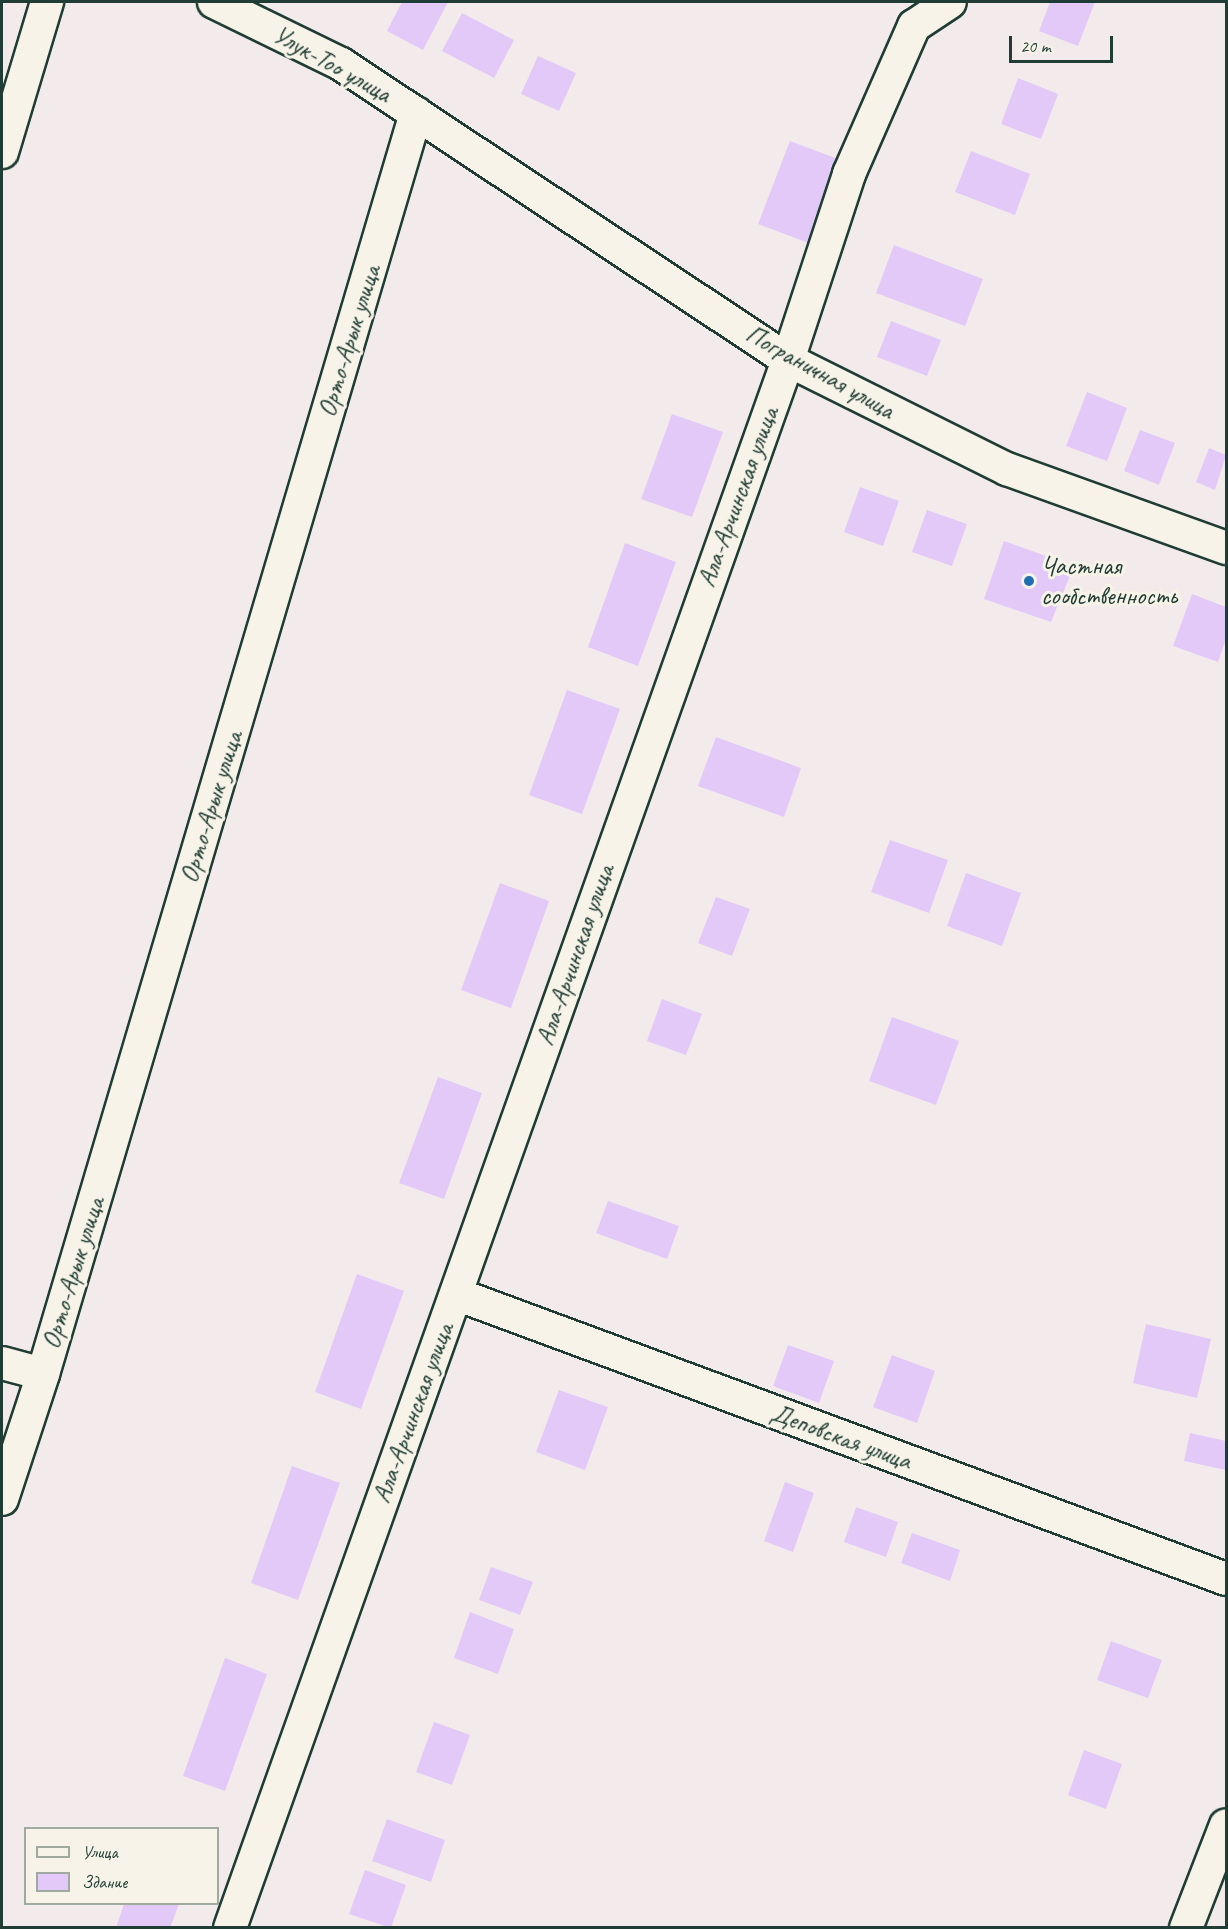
<!DOCTYPE html>
<meta charset="utf-8">
<style>
body{margin:0}
#map{position:relative;width:1228px;height:1929px;overflow:hidden;background:#f3ebeb;font-family:Caveat,sans-serif}
div>[style]{position:absolute}
[style*='--x']{left:calc(var(--x)*1px);top:calc(var(--y)*1px);width:calc(var(--w)*1px);rotate:calc(var(--a)*1deg)}
.building>*{inset:0;background:#e2c9f8}
.roads{filter:drop-shadow(2px 0 #1f3d34) drop-shadow(-2px 0 #1f3d34) drop-shadow(0 2px #1f3d34) drop-shadow(0 -2px #1f3d34)}
.minor>*{height:32px;margin:-16px;padding:0 16px;transform-origin:16px;border-radius:16px;background:#f7f3e8}
.dots>*{width:16px;height:16px;translate:-50% -50%;box-sizing:border-box;border:3px solid #f7f3e8;border-radius:50%}
span{translate:-50% -50%;white-space:nowrap;text-align:center;line-height:1.15;-webkit-text-stroke:6px #f7f3e8;paint-order:stroke}
.street-label{font-size:26px;color:#1f3d34}
.poi-label{font-size:26px;color:#1f3d34}
.left{translate:0 -50%;text-align:left}
.frame{position:absolute;inset:0;border:3px solid #1f3d34;pointer-events:none}
.legend{position:absolute;left:24px;top:1827px;width:195px;height:78px;box-sizing:border-box;background:#f7f3e8;border:2px solid #a1aaa0;margin:0;padding:8px 10px;list-style:none;font-size:18px;color:#1f3d34}
.legend li{display:flex;align-items:center;gap:12px;height:30px}
.legend b{width:30px;border:2px solid #a1aaa0}
.scale{position:absolute;left:1009px;top:36px;width:104px;height:27px;box-sizing:border-box;border:3px solid #1f3d34;border-top:0;padding-left:8px;font-size:18px;line-height:21px;white-space:nowrap;color:#1f3d34;-webkit-text-stroke:4px #f7f3e8;paint-order:stroke}
</style>
<div id="map">
<div class="building">
<div style="clip-path:polygon(402px 2px,448px 2px,423px 50px,387px 31px)"></div>
<div style="clip-path:polygon(1050px 2px,1095px 2px,1078px 46px,1039px 31px)"></div>
<div style="clip-path:polygon(462px 13px,514px 40px,494px 78px,442px 51px)"></div>
<div style="clip-path:polygon(538px 56px,576px 73px,559px 111px,521px 94px)"></div>
<div style="clip-path:polygon(1018px 78px,1058px 94px,1041px 139px,1001px 124px)"></div>
<div style="clip-path:polygon(790px 141px,843px 161px,811px 244px,758px 224px)"></div>
<div style="clip-path:polygon(971px 151px,1030px 174px,1015px 215px,955px 192px)"></div>
<div style="clip-path:polygon(894px 245px,983px 279px,965px 326px,876px 293px)"></div>
<div style="clip-path:polygon(891px 321px,941px 340px,927px 376px,877px 357px)"></div>
<div style="clip-path:polygon(1087px 392px,1127px 408px,1107px 461px,1066px 446px)"></div>
<div style="clip-path:polygon(672px 414px,723px 432px,692px 517px,641px 499px)"></div>
<div style="clip-path:polygon(1140px 430px,1175px 443px,1159px 485px,1124px 471px)"></div>
<div style="clip-path:polygon(1209px 448px,1226px 455px,1215px 490px,1196px 482px)"></div>
<div style="clip-path:polygon(860px 487px,899px 501px,883px 546px,844px 532px)"></div>
<div style="clip-path:polygon(927px 510px,967px 524px,952px 566px,912px 552px)"></div>
<div style="clip-path:polygon(1004px 541px,1074px 566px,1051px 622px,984px 599px)"></div>
<div style="clip-path:polygon(625px 543px,676px 562px,638px 666px,588px 647px)"></div>
<div style="clip-path:polygon(1192px 594px,1226px 607px,1226px 639px,1218px 662px,1173px 646px)"></div>
<div style="clip-path:polygon(567px 690px,620px 709px,582px 814px,529px 795px)"></div>
<div style="clip-path:polygon(716px 737px,801px 768px,784px 817px,698px 786px)"></div>
<div style="clip-path:polygon(890px 840px,948px 860px,929px 913px,871px 892px)"></div>
<div style="clip-path:polygon(966px 873px,1021px 893px,1002px 946px,947px 926px)"></div>
<div style="clip-path:polygon(500px 883px,549px 901px,511px 1008px,461px 990px)"></div>
<div style="clip-path:polygon(716px 897px,750px 909px,732px 956px,698px 943px)"></div>
<div style="clip-path:polygon(662px 999px,702px 1014px,686px 1055px,647px 1041px)"></div>
<div style="clip-path:polygon(892px 1017px,959px 1041px,936px 1105px,869px 1081px)"></div>
<div style="clip-path:polygon(438px 1077px,482px 1093px,444px 1199px,399px 1183px)"></div>
<div style="clip-path:polygon(608px 1201px,679px 1226px,667px 1259px,596px 1233px)"></div>
<div style="clip-path:polygon(357px 1274px,404px 1291px,361px 1409px,315px 1392px)"></div>
<div style="clip-path:polygon(1146px 1324px,1211px 1339px,1197px 1398px,1133px 1383px)"></div>
<div style="clip-path:polygon(788px 1345px,834px 1361px,819px 1403px,773px 1386px)"></div>
<div style="clip-path:polygon(892px 1355px,935px 1371px,917px 1423px,873px 1407px)"></div>
<div style="clip-path:polygon(559px 1390px,608px 1407px,585px 1470px,536px 1452px)"></div>
<div style="clip-path:polygon(1190px 1433px,1226px 1441px,1226px 1470px,1184px 1461px)"></div>
<div style="clip-path:polygon(292px 1466px,340px 1483px,298px 1600px,251px 1583px)"></div>
<div style="clip-path:polygon(785px 1482px,814px 1493px,793px 1552px,764px 1541px)"></div>
<div style="clip-path:polygon(856px 1507px,898px 1522px,886px 1557px,844px 1542px)"></div>
<div style="clip-path:polygon(912px 1533px,960px 1550px,950px 1581px,901px 1563px)"></div>
<div style="clip-path:polygon(491px 1567px,533px 1582px,520px 1615px,479px 1600px)"></div>
<div style="clip-path:polygon(470px 1612px,514px 1629px,498px 1674px,454px 1658px)"></div>
<div style="clip-path:polygon(1111px 1641px,1162px 1660px,1148px 1698px,1097px 1680px)"></div>
<div style="clip-path:polygon(225px 1658px,267px 1674px,225px 1791px,183px 1776px)"></div>
<div style="clip-path:polygon(434px 1722px,470px 1735px,452px 1785px,416px 1772px)"></div>
<div style="clip-path:polygon(1084px 1750px,1122px 1764px,1106px 1809px,1068px 1795px)"></div>
<div style="clip-path:polygon(387px 1819px,445px 1840px,431px 1882px,372px 1861px)"></div>
<div style="clip-path:polygon(365px 1870px,406px 1885px,391px 1928px,349px 1914px)"></div>
<div style="clip-path:polygon(124px 1904px,179px 1904px,170px 1928px,116px 1928px)"></div>
</div>
<div class="roads">
<div class="minor">
<div style="--x:214;--y:2;--w:141;--a:26"></div>
<div style="--x:341;--y:64;--w:536;--a:33.51"></div>
<div style="--x:788;--y:360;--w:245;--a:26.5"></div>
<div style="--x:1007;--y:469;--w:233;--a:19.8"></div>
<div style="--x:2;--y:152;--w:157;--a:-73.3"></div>
<div style="--x:456;--y:1294;--w:821;--a:20.31"></div>
<div style="--x:2;--y:1363;--w:42;--a:15"></div>
<div style="--x:2;--y:1499;--w:132;--a:-71.8"></div>
<div style="--x:43;--y:1374;--w:1315;--a:-73.52"></div>
<div style="--x:230;--y:1928;--w:1664;--a:-70.41"></div>
<div style="--x:788;--y:360;--w:196;--a:-71.8"></div>
<div style="--x:849;--y:174;--w:162;--a:-66.3"></div>
<div style="--x:914;--y:26;--w:43;--a:-33.7"></div>
<div style="--x:1186;--y:1928;--w:110;--a:-68.8"></div>
</div>
</div>
<div class="dots">
<div style="left:1029px;top:581px;background:#1f6fb2"></div>
</div>
<div class="street-label">
<span style="left:332px;top:64px;rotate:29deg">Улук-Тоо улица</span>
<span style="left:349px;top:341px;rotate:-73deg">Орто-Арык улица</span>
<span style="left:820px;top:372px;rotate:29deg">Пограничная улица</span>
<span style="left:738px;top:497px;rotate:-70deg">Ала-Арчинская улица</span>
<span style="left:211px;top:807px;rotate:-73deg">Орто-Арык улица</span>
<span style="left:575px;top:955px;rotate:-71deg">Ала-Арчинская улица</span>
<span style="left:73px;top:1273px;rotate:-73deg">Орто-Арык улица</span>
<span style="left:413px;top:1413px;rotate:-70deg">Ала-Арчинская улица</span>
<span style="left:841px;top:1437px;rotate:20deg">Деповская улица</span>
</div>
<div class="poi-label">
<span class="left" style="left:1041px;top:581px">Частная<br>сообственность</span>
</div>
<div class="frame"></div>
<ul class="legend">
<li><b style="height:8px;background:#f7f3e8"></b>Улица</li>
<li><b style="height:16px;background:#e2c9f8"></b>Здание</li>
</ul>
<div class="scale">20 m</div>
</div>
